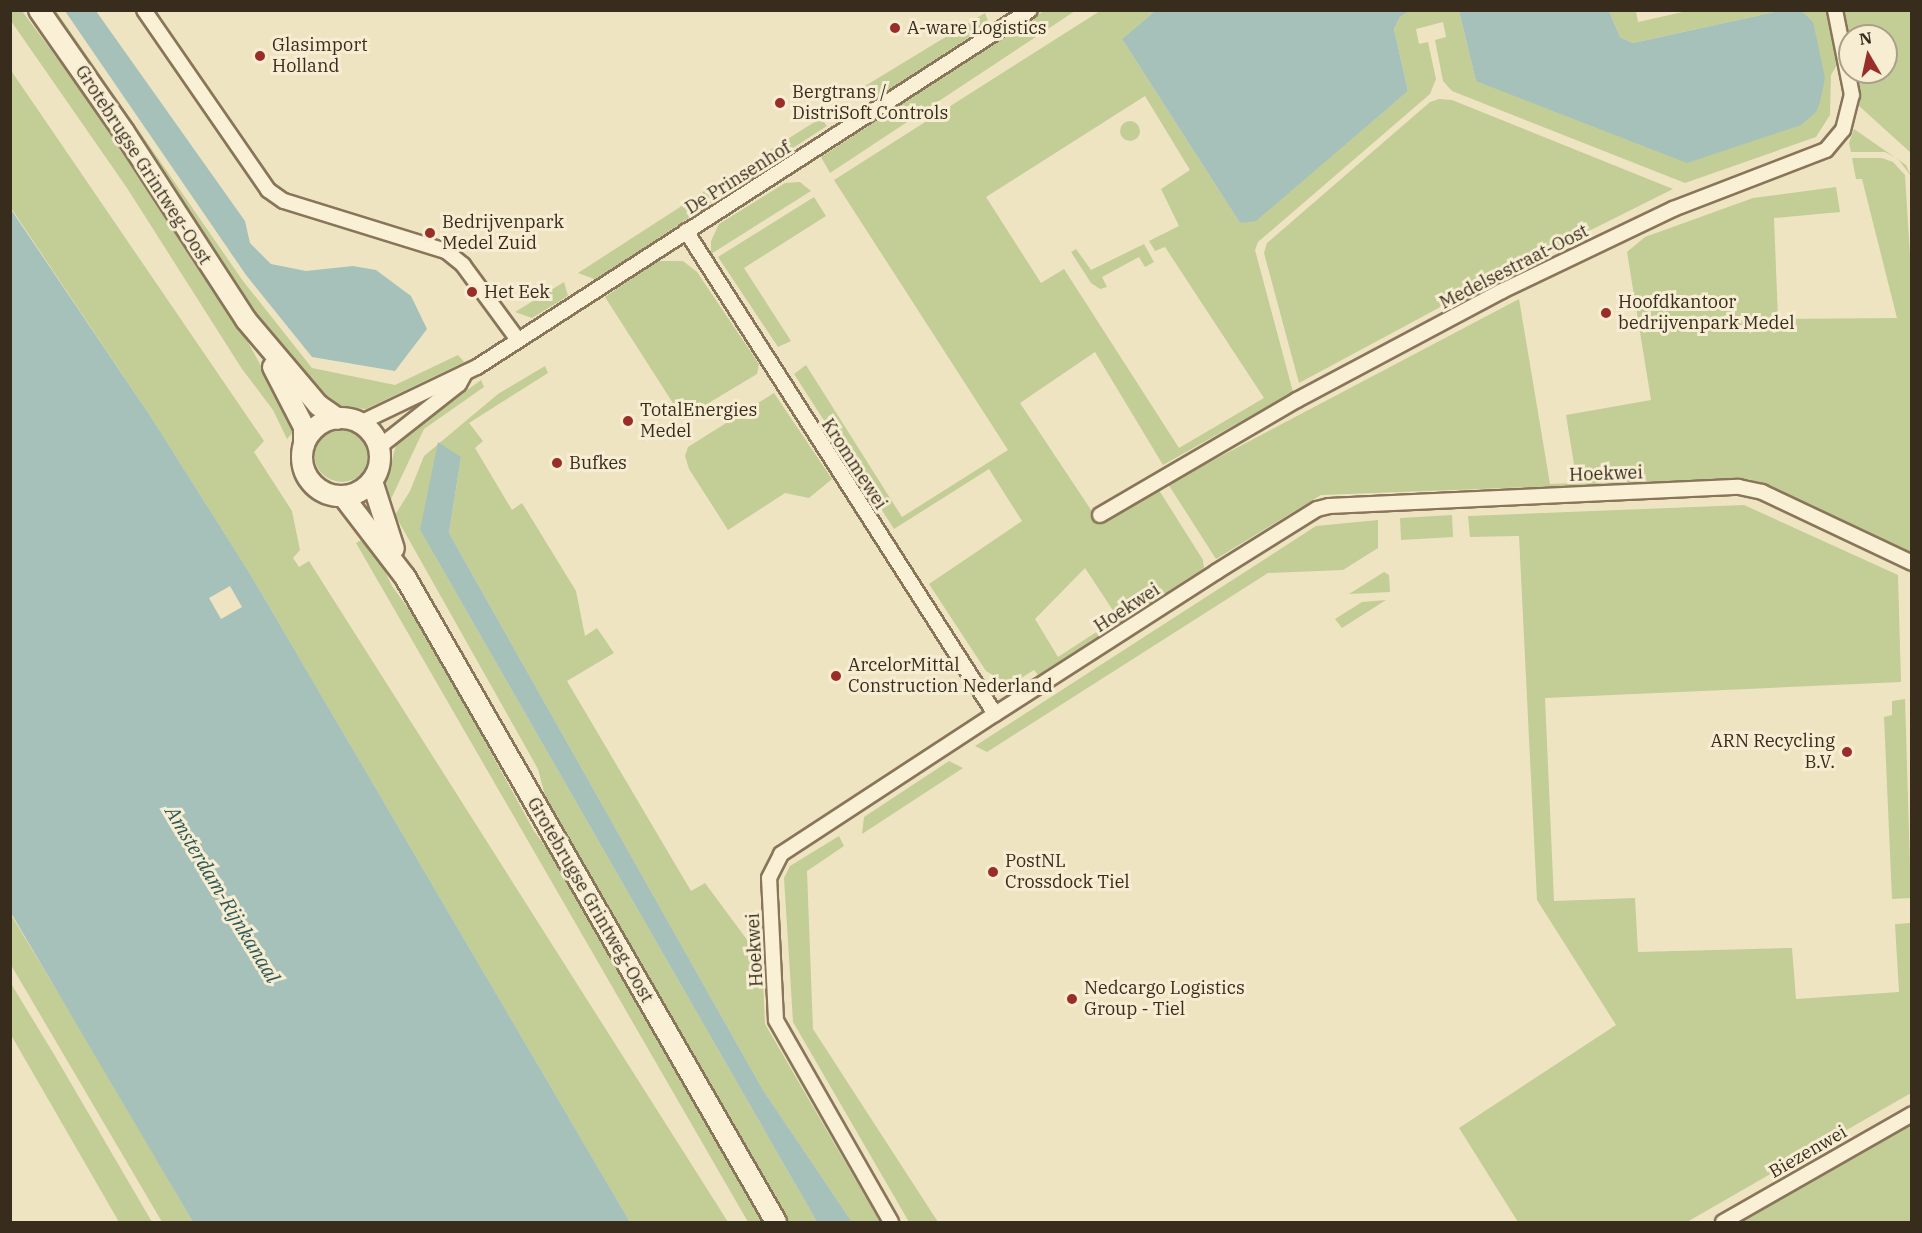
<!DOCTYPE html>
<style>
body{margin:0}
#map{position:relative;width:1922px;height:1233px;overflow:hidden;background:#efe4c2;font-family:"IBM Plex Serif",serif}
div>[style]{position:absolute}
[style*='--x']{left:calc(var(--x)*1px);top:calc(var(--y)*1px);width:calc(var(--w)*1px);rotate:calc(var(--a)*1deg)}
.green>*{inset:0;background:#c3cd96}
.round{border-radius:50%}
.water>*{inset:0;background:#a5c1ba}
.pier>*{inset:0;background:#efe4c2}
.roads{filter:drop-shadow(2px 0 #897559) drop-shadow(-2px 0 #897559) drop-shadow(0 2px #897559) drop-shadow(0 -2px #897559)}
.street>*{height:14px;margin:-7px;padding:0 7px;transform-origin:7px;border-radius:7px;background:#f9f0d6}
.secondary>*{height:20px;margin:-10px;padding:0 10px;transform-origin:10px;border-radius:10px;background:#f9f0d6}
.secondary>.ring{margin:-10px;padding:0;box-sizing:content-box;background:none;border:20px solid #f9f0d6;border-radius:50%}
.dots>*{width:16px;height:16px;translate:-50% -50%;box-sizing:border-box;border:3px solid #f6edd2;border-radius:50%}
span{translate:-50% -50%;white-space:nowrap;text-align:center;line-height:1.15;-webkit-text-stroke:6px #f6edd2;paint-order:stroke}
.poi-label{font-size:18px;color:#382c1d}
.left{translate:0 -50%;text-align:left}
.right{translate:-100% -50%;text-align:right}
.street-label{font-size:18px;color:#382c1d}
.water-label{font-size:20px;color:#2c5858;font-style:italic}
.frame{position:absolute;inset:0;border:12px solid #382c1d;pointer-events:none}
.north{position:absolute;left:1838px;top:24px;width:60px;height:60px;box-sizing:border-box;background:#f6edd2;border:2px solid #aaa08a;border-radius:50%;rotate:351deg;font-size:16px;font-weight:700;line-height:24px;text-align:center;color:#382c1d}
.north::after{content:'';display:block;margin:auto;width:21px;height:27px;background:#992d28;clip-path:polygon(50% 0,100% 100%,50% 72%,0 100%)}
</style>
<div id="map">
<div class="green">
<div style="clip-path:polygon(10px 11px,22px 11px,92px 105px,240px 328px,296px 429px,287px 439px,273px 410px,242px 369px,127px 188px,11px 21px)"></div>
<div style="clip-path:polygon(47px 11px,56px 11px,243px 281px,312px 368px,395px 385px,458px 355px,464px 362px,366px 409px,333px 407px,286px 359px,168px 180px)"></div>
<div style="clip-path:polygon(1044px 11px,1075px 11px,830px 173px,821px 157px)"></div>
<div style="clip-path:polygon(evenodd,1100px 11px,1155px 11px,1122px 39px,1240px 223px,1256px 220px,1408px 91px,1394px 29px,1400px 17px,1410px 11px,1459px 11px,1476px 81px,1813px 23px,1802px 11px,1827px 11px,1839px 61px,1831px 75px,1830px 115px,1816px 137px,1685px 183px,1452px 91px,1443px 81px,1435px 40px,1446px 37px,1443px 22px,1416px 29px,1419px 44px,1428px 42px,1436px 79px,1430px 94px,1258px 242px,1255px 250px,1293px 392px,1163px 465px,1095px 352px,1020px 403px,1099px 522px,1157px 487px,1203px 560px,1204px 568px,1116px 625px,1114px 621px,1118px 618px,1085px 568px,1035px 619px,1058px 657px,1104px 627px,1106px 631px,1038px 675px,1034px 670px,1018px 680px,1003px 681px,986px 671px,929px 584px,1022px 521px,989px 469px,894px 529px,794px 374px,806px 365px,902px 517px,1008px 450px,834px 180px,1100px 11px,1145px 96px,1190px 170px,1161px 189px,1179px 226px,1149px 241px,1155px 251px,1165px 247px,1264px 398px,1179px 448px,1064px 269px,1041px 283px,986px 197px,1145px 96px)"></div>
<div style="clip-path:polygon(1609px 11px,1636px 11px,1638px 22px,1687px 11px,1779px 11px,1633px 43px,1620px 37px)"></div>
<div style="clip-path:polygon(1841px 11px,1911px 11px,1911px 153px,1858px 105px,1854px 72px,1886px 72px,1886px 36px,1850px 36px,1850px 54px)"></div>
<div style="clip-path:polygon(985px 13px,989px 24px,874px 100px,865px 86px)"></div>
<div style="clip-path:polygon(10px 69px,264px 441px,254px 452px,292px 511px,300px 550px,293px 558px,299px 567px,309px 561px,728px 1222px,630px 1222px,249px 572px,151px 417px,11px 208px)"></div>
<div style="clip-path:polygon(1439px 99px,1452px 100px,1673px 189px,1485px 283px,1299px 383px,1264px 253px,1267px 243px,1430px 102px)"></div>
<div style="clip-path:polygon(821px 118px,827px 126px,754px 173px,746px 165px)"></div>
<div class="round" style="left:1120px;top:121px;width:20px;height:20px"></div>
<div style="clip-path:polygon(1854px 129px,1906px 165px,1911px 176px,1898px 159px,1885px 152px,1851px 152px,1849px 143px)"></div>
<div style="clip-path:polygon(1852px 158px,1882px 158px,1893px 162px,1905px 175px,1912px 288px,1911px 552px,1749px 479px,1321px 495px,1216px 559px,1168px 484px,1519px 299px,1550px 484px,1577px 483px,1566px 415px,1651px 400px,1627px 252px,1645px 237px,1753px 198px,1836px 187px,1840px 212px,1774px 218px,1778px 319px,1897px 318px,1862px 179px,1856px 179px)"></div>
<div style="clip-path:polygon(800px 182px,811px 191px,711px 254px,711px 241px,719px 224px,785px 183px)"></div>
<div style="clip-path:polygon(711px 187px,712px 202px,597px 280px,578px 273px)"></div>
<div style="clip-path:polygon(814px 197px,826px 216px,744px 268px,791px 341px,778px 347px,718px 257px)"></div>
<div style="clip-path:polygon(1144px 244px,1154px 262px,1145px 267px,1139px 257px,1102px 277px,1107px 287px,1100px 289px,1091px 283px,1071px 252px,1076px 249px,1091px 270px)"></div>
<div style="clip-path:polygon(657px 261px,683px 261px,697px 272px,759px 364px,757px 374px,687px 416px,678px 411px,605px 297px)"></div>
<div style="clip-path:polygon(564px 282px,568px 296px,532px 318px,515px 312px)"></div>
<div style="clip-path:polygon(545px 366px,548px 373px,469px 423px,483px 441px,475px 448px,512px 510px,522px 503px,576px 591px,585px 636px,597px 628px,614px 653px,567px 681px,691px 891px,705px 883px,762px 960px,765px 1024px,880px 1222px,852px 1222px,763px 1090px,449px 533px,461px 457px,420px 530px,817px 1222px,788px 1222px,550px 815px,538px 769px,395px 515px,410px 491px,424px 456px,498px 394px)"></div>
<div style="clip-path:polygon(481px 380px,484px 387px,424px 429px,391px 499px,386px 483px,397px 441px)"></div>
<div style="clip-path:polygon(774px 393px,832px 479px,809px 498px,785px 493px,728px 530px,689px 469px,685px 456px,688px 447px)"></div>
<div class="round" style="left:314px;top:426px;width:56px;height:56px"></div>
<div style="clip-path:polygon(1744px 505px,1898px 575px,1901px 682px,1545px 698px,1554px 901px,1635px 898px,1638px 952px,1792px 948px,1796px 999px,1899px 992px,1895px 924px,1911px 923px,1911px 1093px,1687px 1222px,1518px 1222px,1459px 1128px,1616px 1025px,1537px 900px,1519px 536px,1470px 537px,1468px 516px)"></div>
<div style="clip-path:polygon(1452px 515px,1453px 537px,1401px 540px,1400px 518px)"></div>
<div style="clip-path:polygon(1378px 520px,1378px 548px,1343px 570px,1268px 573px,987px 752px,975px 746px,1316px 526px)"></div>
<div style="clip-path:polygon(368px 536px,392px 586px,424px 630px,534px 831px,571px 881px,763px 1222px,748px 1222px,356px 543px)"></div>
<div style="clip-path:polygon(1384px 572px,1389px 575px,1390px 592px,1349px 594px)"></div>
<div style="clip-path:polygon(1386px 600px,1342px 628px,1335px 619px,1362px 602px)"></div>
<div style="clip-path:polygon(1905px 699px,1911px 898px,1892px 899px,1884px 717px,1892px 715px,1892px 701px)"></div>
<div style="clip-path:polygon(949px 761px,963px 768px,862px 834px,864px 817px)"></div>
<div style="clip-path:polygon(839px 836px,844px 846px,807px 871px,813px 1029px,938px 1222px,909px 1222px,793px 1022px,784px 878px,790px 866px)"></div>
<div style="clip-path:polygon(10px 913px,101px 1064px,193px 1222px,162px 1222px,11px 965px)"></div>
<div style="clip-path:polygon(10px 982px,55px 1056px,152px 1222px,119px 1222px,11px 1035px)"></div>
<div style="clip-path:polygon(1911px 1123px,1911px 1222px,1742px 1222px)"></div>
</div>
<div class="water">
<div style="clip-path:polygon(65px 11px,96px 11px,245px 221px,250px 243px,271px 264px,306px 271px,353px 266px,376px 270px,411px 296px,427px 329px,395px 371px,312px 357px,246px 275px)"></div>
<div style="clip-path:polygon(1155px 11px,1410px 11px,1400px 17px,1394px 29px,1408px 91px,1256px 221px,1240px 223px,1122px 39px)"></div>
<div style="clip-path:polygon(1459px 11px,1609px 11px,1620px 37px,1633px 43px,1779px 11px,1802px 11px,1813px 22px,1825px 78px,1820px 102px,1816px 112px,1801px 125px,1687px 163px,1476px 81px)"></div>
<div style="clip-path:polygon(10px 208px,151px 417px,249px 572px,630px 1222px,193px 1222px,11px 913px)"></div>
<div style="clip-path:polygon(438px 442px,461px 457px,449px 533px,763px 1090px,852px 1222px,817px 1222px,420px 530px)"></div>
</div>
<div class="pier">
<div style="clip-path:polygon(230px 586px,242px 607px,221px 619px,209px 598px)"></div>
</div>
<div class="roads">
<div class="street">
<div style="--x:144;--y:10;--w:219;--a:55.4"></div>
<div style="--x:268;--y:190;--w:19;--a:35"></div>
<div style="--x:284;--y:201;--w:170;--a:17.2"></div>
<div style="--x:446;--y:251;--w:22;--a:39"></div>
<div style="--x:463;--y:265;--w:93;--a:53.7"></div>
<div style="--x:686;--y:231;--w:573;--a:57.39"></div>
<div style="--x:360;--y:423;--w:130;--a:-25.6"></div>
<div style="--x:477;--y:367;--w:658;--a:-32.85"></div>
<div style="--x:379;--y:447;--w:102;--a:-38.2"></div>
<div style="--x:459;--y:384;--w:13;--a:-61"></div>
<div style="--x:1100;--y:515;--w:228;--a:-30.3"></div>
<div style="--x:1297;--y:400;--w:232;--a:-28"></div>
<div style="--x:1502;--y:291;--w:190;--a:-25.6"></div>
<div style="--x:1673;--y:209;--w:164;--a:-21.1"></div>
<div style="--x:1826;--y:150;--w:26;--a:-50"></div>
<div style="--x:1843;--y:130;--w:36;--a:-76"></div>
<div style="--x:1852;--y:95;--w:87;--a:-101.3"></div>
<div style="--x:891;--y:1222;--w:232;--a:-119.7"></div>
<div style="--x:776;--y:1020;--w:142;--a:-92.8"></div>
<div style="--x:769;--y:878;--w:27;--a:-63"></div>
<div style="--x:781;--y:854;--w:256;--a:-33.2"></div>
<div style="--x:995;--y:714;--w:263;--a:-32.7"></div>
<div style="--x:1216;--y:572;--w:119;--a:-32"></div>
<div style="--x:1317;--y:509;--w:12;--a:-14"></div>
<div style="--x:1329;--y:506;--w:410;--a:-2.7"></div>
<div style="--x:1739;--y:487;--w:24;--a:12"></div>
<div style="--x:1762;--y:492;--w:166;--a:25.3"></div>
<div style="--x:1723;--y:1222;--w:218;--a:-29.7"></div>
</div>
<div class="secondary">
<div style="--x:39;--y:10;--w:149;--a:55.1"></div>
<div style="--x:124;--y:132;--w:224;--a:57"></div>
<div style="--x:246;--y:320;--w:111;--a:49.7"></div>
<div style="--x:318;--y:405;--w:24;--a:35"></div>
<div style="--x:273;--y:367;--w:68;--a:62.7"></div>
<div style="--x:304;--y:427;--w:18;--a:90"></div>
<div class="ring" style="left:302px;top:418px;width:58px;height:58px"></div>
<div style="--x:372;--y:481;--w:71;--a:72.1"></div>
<div style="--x:343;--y:496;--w:102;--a:52.6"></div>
<div style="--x:405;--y:577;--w:744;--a:60.09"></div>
</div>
</div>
<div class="dots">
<div style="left:895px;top:28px;background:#992d28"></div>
<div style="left:260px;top:56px;background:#992d28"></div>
<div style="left:780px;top:103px;background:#992d28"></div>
<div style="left:430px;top:233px;background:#992d28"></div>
<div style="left:472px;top:292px;background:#992d28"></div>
<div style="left:1606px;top:313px;background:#992d28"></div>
<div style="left:628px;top:421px;background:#992d28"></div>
<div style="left:557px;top:463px;background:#992d28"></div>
<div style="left:836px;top:676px;background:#992d28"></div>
<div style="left:1847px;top:752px;background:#992d28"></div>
<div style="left:993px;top:872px;background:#992d28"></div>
<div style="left:1072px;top:999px;background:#992d28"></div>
</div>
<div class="poi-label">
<span class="left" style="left:907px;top:28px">A-ware Logistics</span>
<span class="left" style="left:272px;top:56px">Glasimport<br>Holland</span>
<span class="left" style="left:792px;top:103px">Bergtrans /<br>DistriSoft Controls</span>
<span class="left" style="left:442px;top:233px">Bedrijvenpark<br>Medel Zuid</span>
<span class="left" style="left:484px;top:292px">Het Eek</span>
<span class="left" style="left:1618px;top:313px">Hoofdkantoor<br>bedrijvenpark Medel</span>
<span class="left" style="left:640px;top:421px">TotalEnergies<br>Medel</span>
<span class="left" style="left:569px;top:463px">Bufkes</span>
<span class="left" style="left:848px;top:676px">ArcelorMittal<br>Construction Nederland</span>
<span class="right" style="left:1835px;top:752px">ARN Recycling<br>B.V.</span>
<span class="left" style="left:1005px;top:872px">PostNL<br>Crossdock Tiel</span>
<span class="left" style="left:1084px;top:999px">Nedcargo Logistics<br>Group - Tiel</span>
</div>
<div class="street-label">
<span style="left:143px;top:165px;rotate:57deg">Grotebrugse Grintweg-Oost</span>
<span style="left:738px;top:178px;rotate:-32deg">De Prinsenhof</span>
<span style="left:1514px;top:267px;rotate:-27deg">Medelsestraat-Oost</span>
<span style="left:854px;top:464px;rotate:57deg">Krommewei</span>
<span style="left:1606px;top:474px;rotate:-2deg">Hoekwei</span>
<span style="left:1127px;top:608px;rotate:-33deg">Hoekwei</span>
<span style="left:590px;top:900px;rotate:60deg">Grotebrugse Grintweg-Oost</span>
<span style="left:755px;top:950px;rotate:-93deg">Hoekwei</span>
<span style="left:1808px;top:1152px;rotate:-30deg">Biezenwei</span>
</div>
<div class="water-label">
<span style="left:223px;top:894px;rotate:59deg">Amsterdam-Rijnkanaal</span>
</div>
<div class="frame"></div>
<div class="north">N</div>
</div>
